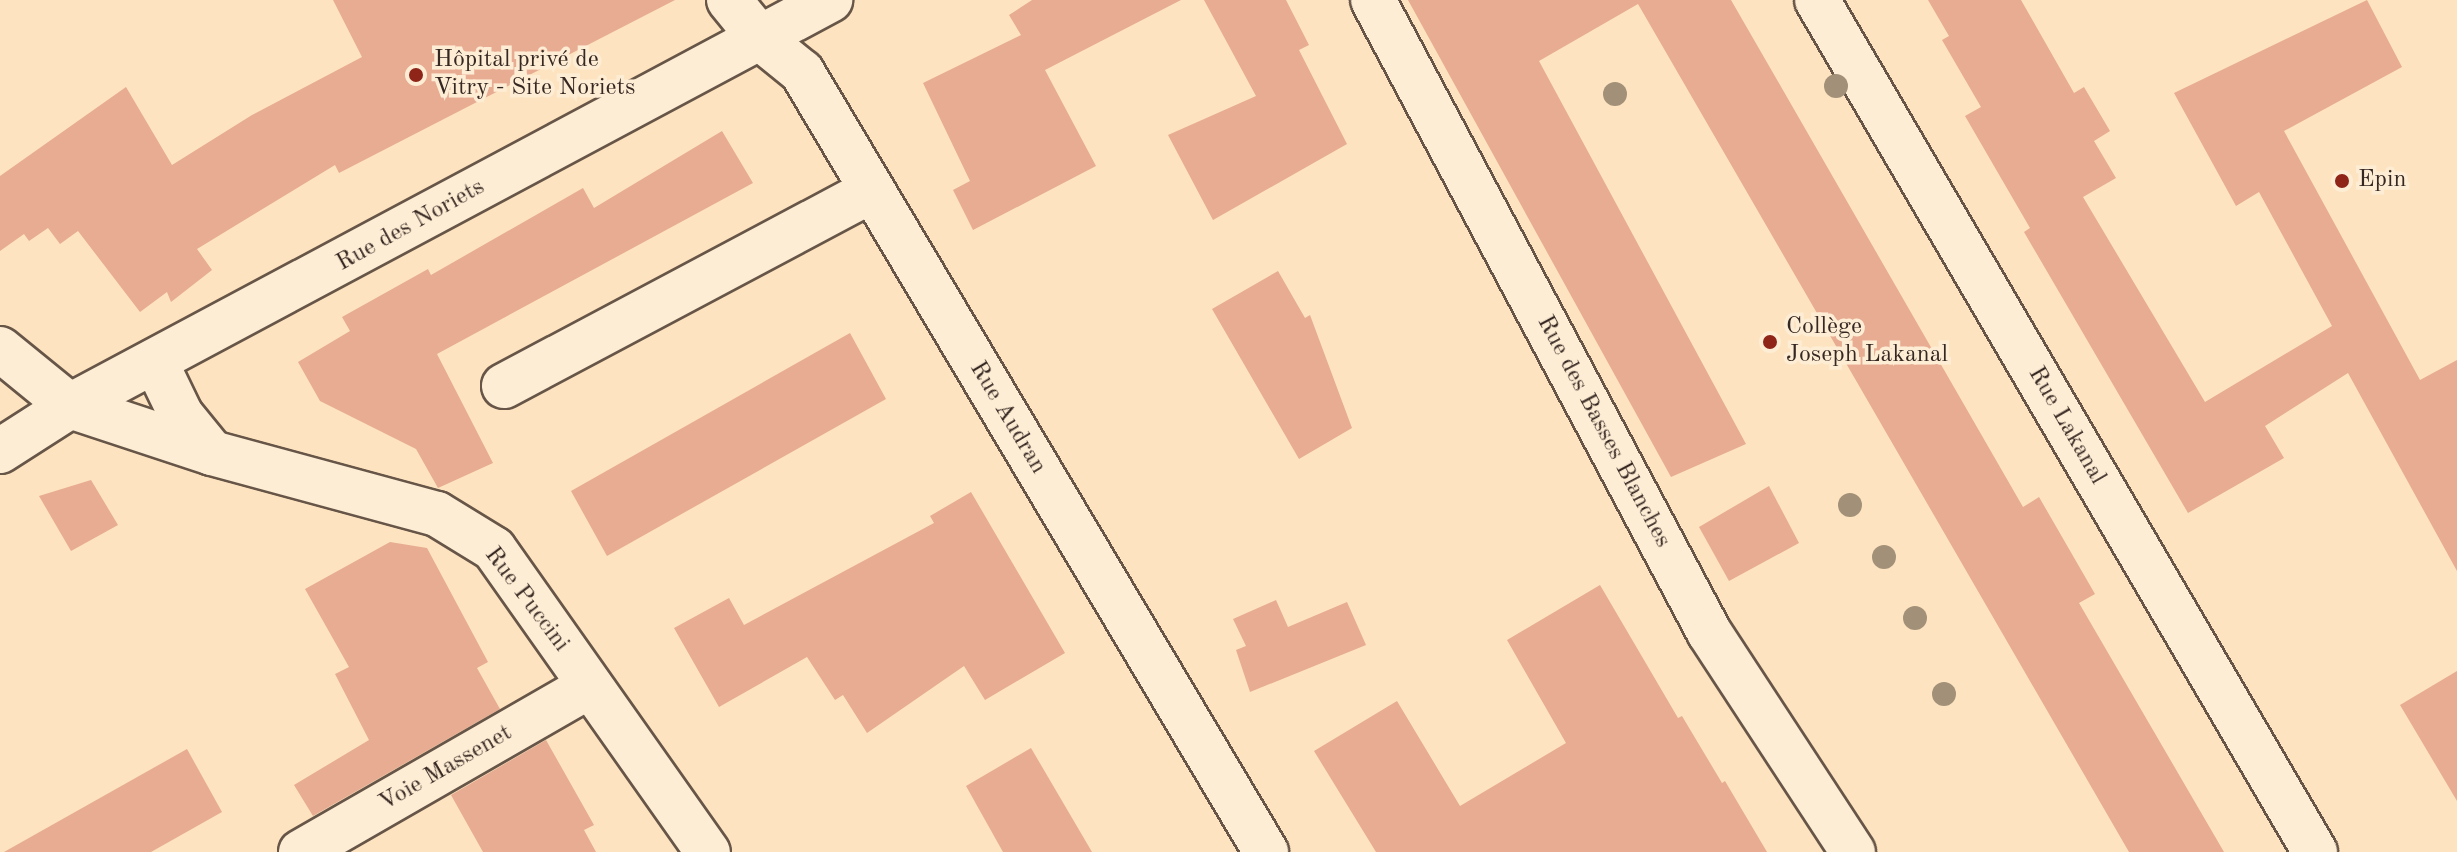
<!DOCTYPE html>
<meta charset="utf-8">
<style>
body{margin:0}
#map{position:relative;width:2457px;height:852px;overflow:hidden;background:#fde3bf;font-family:"Old Standard TT",serif}
div>[style]{position:absolute}
[style*='--x']{left:calc(var(--x)*1px);top:calc(var(--y)*1px);width:calc(var(--w)*1px);rotate:calc(var(--a)*1deg)}
.building>*{inset:0;background:#e7ac92}
.roads{filter:drop-shadow(2px 0 #675648) drop-shadow(-2px 0 #675648) drop-shadow(0 2px #675648) drop-shadow(0 -2px #675648)}
.minor>*{height:44px;margin:-22px;padding:0 22px;transform-origin:22px;border-radius:22px;background:#feedd5}
.trees>*{width:24px;height:24px;margin:-12px;border-radius:50%;background:#a29178}
.dots>*{width:22px;height:22px;translate:-50% -50%;box-sizing:border-box;border:4px solid #feedd5;border-radius:50%}
span{translate:-50% -50%;white-space:nowrap;text-align:center;line-height:1.15;-webkit-text-stroke:7px #feedd5;paint-order:stroke}
.poi-label{font-size:24px;color:#352721}
.left{translate:0 -50%;text-align:left}
.street-label{font-size:24px;color:#352721}
</style>
<div id="map">
<div class="building">
<div style="clip-path:polygon(333px 0,675px 0,339px 173px,335px 165px,197px 249px,212px 270px,171px 302px,167px 292px,140px 312px,78px 231px,60px 244px,48px 228px,29px 241px,24px 234px,0 251px,0 176px,126px 87px,172px 165px,252px 115px,362px 57px)"></div>
<div style="clip-path:polygon(1032px 0,1181px 0,1045px 70px,1096px 166px,973px 230px,953px 190px,970px 181px,923px 83px,1021px 35px,1009px 15px)"></div>
<div style="clip-path:polygon(1204px 0,1286px 0,1309px 45px,1299px 50px,1347px 144px,1213px 220px,1168px 135px,1256px 96px)"></div>
<div style="clip-path:polygon(1408px 0,1731px 0,2023px 507px,2039px 497px,2095px 594px,2079px 603px,2224px 852px,2129px 852px,1638px 4px,1539px 61px,1746px 444px,1671px 477px)"></div>
<div style="clip-path:polygon(1928px 0,2021px 0,2074px 93px,2084px 87px,2110px 131px,2094px 141px,2116px 178px,2083px 197px,2205px 402px,2332px 326px,2259px 192px,2236px 206px,2174px 93px,2367px 0,2402px 67px,2284px 131px,2420px 380px,2457px 360px,2457px 571px,2348px 373px,2265px 426px,2284px 458px,2188px 513px,2024px 232px,2030px 228px,1965px 116px,1981px 107px,1942px 40px,1949px 36px)"></div>
<div style="clip-path:polygon(722px 131px,753px 183px,437px 354px,493px 463px,438px 488px,416px 449px,320px 401px,298px 362px,350px 331px,342px 317px,428px 269px,431px 275px,583px 188px,594px 208px)"></div>
<div style="clip-path:polygon(1278px 271px,1305px 318px,1310px 315px,1352px 428px,1299px 459px,1212px 309px)"></div>
<div style="clip-path:polygon(850px 333px,886px 399px,607px 556px,571px 491px)"></div>
<div style="clip-path:polygon(91px 480px,118px 525px,71px 551px,39px 496px)"></div>
<div style="clip-path:polygon(1769px 486px,1799px 543px,1729px 581px,1699px 527px)"></div>
<div style="clip-path:polygon(971px 492px,1065px 653px,985px 700px,964px 666px,867px 733px,843px 695px,835px 700px,807px 657px,719px 707px,674px 628px,729px 598px,744px 625px,934px 523px,930px 516px)"></div>
<div style="clip-path:polygon(390px 542px,427px 548px,488px 662px,477px 668px,500px 709px,313px 816px,294px 785px,369px 740px,335px 674px,349px 667px,305px 589px)"></div>
<div style="clip-path:polygon(1600px 585px,1678px 718px,1682px 716px,1722px 783px,1725px 781px,1767px 852px,1376px 852px,1314px 751px,1397px 701px,1460px 806px,1566px 743px,1507px 640px)"></div>
<div style="clip-path:polygon(1276px 600px,1288px 627px,1347px 602px,1366px 645px,1250px 692px,1236px 650px,1246px 646px,1233px 619px)"></div>
<div style="clip-path:polygon(2457px 671px,2457px 801px,2400px 705px)"></div>
<div style="clip-path:polygon(546px 740px,594px 825px,584px 830px,596px 852px,483px 852px,451px 795px)"></div>
<div style="clip-path:polygon(1031px 748px,1092px 852px,1003px 852px,966px 786px)"></div>
<div style="clip-path:polygon(187px 749px,222px 812px,151px 852px,4px 852px)"></div>
</div>
<div class="roads">
<div class="minor">
<div style="--x:729;--y:0;--w:49;--a:50.8"></div>
<div style="--x:760;--y:38;--w:54;--a:39"></div>
<div style="--x:802;--y:72;--w:908;--a:59.25"></div>
<div style="--x:1373;--y:0;--w:716;--a:62"></div>
<div style="--x:1709;--y:632;--w:263;--a:56.8"></div>
<div style="--x:1817;--y:0;--w:987;--a:59.69"></div>
<div style="--x:0;--y:349;--w:90;--a:39.2"></div>
<div style="--x:70;--y:406;--w:150;--a:18.3"></div>
<div style="--x:155;--y:361;--w:60;--a:64.3"></div>
<div style="--x:181;--y:415;--w:49;--a:50.8"></div>
<div style="--x:212;--y:453;--w:233;--a:15.2"></div>
<div style="--x:437;--y:514;--w:67;--a:31.6"></div>
<div style="--x:494;--y:549;--w:371;--a:54.8"></div>
<div style="--x:504;--y:386;--w:417;--a:-28"></div>
<div style="--x:0;--y:451;--w:83;--a:-32.7"></div>
<div style="--x:70;--y:406;--w:862;--a:-28.11"></div>
<div style="--x:301;--y:852;--w:333;--a:-29.9"></div>
</div>
</div>
<div class="trees">
<div style="left:1836px;top:86px"></div>
<div style="left:1615px;top:94px"></div>
<div style="left:1850px;top:505px"></div>
<div style="left:1884px;top:557px"></div>
<div style="left:1915px;top:618px"></div>
<div style="left:1944px;top:694px"></div>
</div>
<div class="dots">
<div style="left:416px;top:75px;background:#8f2418"></div>
<div style="left:2342px;top:181px;background:#8f2418"></div>
<div style="left:1770px;top:342px;background:#8f2418"></div>
</div>
<div class="poi-label">
<span class="left" style="left:434px;top:75px">Hôpital privé de<br>Vitry - Site Noriets</span>
<span class="left" style="left:2358px;top:181px">Epin</span>
<span class="left" style="left:1786px;top:342px">Collège<br>Joseph Lakanal</span>
</div>
<div class="street-label">
<span style="left:411px;top:226px;rotate:-29deg">Rue des Noriets</span>
<span style="left:1007px;top:418px;rotate:59deg">Rue Audran</span>
<span style="left:2066px;top:426px;rotate:60deg">Rue Lakanal</span>
<span style="left:1603px;top:432px;rotate:62deg">Rue des Basses Blanches</span>
<span style="left:526px;top:600px;rotate:53deg">Rue Puccini</span>
<span style="left:446px;top:769px;rotate:-30deg">Voie Massenet</span>
</div>
</div>
